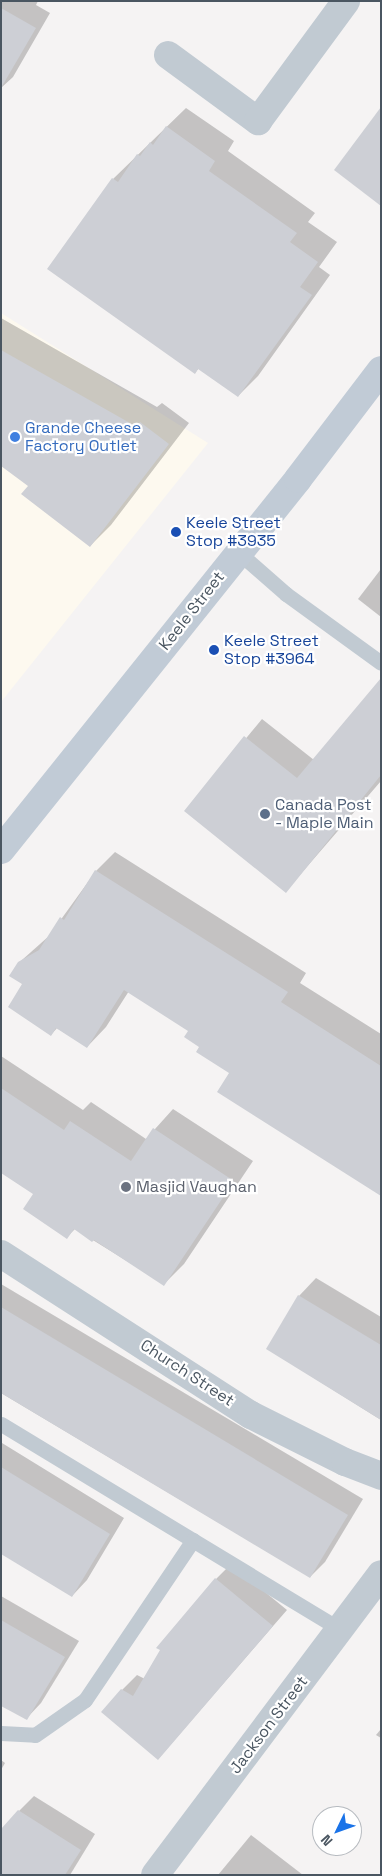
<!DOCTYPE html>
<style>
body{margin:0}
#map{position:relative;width:382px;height:1876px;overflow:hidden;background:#f5f3f3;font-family:"Space Grotesk",sans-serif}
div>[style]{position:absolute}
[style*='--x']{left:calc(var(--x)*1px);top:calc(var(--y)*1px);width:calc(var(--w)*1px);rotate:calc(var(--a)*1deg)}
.commercial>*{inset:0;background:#fdf9ef}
.shadow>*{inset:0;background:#0003}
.building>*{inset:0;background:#cdcfd5}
.lane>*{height:15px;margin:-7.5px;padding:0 7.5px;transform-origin:7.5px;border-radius:7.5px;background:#c1cad2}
.street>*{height:28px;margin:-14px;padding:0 14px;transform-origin:14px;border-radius:14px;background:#c1cad2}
.secondary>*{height:28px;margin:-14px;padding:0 14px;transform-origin:14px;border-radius:14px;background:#c1cbd6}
.dots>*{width:14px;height:14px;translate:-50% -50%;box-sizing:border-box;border:2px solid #fff;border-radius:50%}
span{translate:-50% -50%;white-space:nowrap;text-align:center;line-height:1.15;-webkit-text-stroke:4.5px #fff;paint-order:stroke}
.shop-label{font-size:16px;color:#366cbe}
.left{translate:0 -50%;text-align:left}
.transit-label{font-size:16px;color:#164399}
.street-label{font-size:16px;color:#4a5661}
.service-label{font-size:16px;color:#4e5e75}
.worship-label{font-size:16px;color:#5b616d}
.frame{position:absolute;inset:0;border:2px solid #4a5661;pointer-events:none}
.north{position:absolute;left:312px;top:1806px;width:50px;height:50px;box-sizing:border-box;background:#fff;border:1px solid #b7bbc0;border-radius:50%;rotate:228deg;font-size:14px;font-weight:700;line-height:20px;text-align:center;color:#4a5661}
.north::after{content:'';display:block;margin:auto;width:18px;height:22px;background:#1a73e8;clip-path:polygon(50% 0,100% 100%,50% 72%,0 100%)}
</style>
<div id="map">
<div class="commercial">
<div style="clip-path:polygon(1px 313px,208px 443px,1px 702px)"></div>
</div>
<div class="shadow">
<div style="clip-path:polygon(1px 1px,38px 1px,36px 5px,50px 13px,13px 77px,1px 88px)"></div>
<div style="clip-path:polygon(186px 108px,234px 141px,228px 151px,315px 213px,308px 222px,337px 242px,319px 267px,330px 275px,258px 376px,238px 396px,199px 368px,195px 373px,113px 179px)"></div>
<div style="clip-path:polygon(1px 318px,157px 407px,162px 403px,189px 423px,111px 525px,90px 546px,30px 486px,1px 464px)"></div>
<div style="clip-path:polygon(381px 569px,381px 617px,358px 599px)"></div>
<div style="clip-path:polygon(381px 683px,381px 781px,286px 891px,186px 811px,262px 719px,314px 760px)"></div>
<div style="clip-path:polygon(115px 852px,306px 973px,300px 983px,381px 1034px,381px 1195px,201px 1047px,190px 1030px,129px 991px,106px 1027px,87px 1047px,57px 1028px,51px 1035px,23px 984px,11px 976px,22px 960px,49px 936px,96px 871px)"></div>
<div style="clip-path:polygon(1px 1056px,83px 1110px,91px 1102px,146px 1139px,173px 1109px,253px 1161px,184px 1264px,164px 1284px,75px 1229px,67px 1237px,35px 1193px,1px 1171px)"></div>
<div style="clip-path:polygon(316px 1278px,381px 1317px,381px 1420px,268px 1349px,299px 1296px)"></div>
<div style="clip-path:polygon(1px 1284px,363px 1499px,325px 1562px,310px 1577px,1px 1393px)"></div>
<div style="clip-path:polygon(1px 1439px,2px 1443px,124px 1518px,87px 1580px,72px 1596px,1px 1553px)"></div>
<div style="clip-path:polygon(231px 1564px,287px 1610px,158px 1759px,122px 1690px,137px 1675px,145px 1679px,216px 1579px)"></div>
<div style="clip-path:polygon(1px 1596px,79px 1641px,41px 1703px,26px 1719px,1px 1704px)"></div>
<div style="clip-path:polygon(381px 1729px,381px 1738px,376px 1735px)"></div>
<div style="clip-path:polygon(1px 1760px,5px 1763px,1px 1770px)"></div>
<div style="clip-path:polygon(34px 1796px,95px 1834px,70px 1875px,1px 1875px,19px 1811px)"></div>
<div style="clip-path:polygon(251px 1835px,303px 1875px,218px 1875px)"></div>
</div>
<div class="building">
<div style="clip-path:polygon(1px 8px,36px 28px,1px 88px)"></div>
<div style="clip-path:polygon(381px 107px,381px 206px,334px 170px)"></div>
<div style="clip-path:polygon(166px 126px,215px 161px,209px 171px,297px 233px,290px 242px,318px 262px,300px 287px,312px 295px,238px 397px,198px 369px,195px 374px,47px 269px,112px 178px,118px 182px,137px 154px,140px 156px,150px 142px,153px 145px)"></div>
<div style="clip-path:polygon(1px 350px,137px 427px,140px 422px,169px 444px,90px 547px,21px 494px,28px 486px,1px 466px)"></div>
<div style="clip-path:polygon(381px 678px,381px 775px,286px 893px,184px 811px,244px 736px,297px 778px)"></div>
<div style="clip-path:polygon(95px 870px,288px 992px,281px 1002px,381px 1066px,381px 1196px,217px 1092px,229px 1073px,196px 1052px,199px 1047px,184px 1037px,188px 1031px,124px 990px,87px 1048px,56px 1028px,51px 1036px,8px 1007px,22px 984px,9px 976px,18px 962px,39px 950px,60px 917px,64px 920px)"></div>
<div style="clip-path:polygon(1px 1088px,64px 1130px,70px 1121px,131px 1161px,153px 1128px,234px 1181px,164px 1286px,94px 1240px,92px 1242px,74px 1229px,67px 1239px,23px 1209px,33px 1194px,1px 1173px)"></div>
<div style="clip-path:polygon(298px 1295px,381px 1345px,381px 1420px,266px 1349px)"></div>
<div style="clip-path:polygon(1px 1307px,348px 1515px,310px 1578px,1px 1393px)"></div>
<div style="clip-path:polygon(1px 1467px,110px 1534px,72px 1597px,1px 1554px)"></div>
<div style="clip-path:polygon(215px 1578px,273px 1626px,158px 1760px,101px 1712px,121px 1689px,133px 1696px,160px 1650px,156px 1648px)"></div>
<div style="clip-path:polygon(1px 1620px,65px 1657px,27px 1720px,1px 1706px)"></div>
<div style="clip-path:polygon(18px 1810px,81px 1850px,65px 1875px,1px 1875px,1px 1829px)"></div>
</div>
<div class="lane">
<div style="--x:238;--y:552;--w:64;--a:41.2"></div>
<div style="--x:286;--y:594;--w:117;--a:36"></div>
<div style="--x:1;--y:1424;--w:398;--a:31.2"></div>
<div style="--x:1;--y:1733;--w:34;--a:3"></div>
<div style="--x:35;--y:1735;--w:61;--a:-35"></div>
<div style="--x:85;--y:1700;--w:193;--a:-56"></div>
</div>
<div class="street">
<div style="--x:168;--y:55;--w:112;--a:36.3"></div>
<div style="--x:258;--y:121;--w:149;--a:-53.7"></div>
<div style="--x:1;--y:1254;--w:297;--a:32.8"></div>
<div style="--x:251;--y:1415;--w:105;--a:26.6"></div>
<div style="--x:345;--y:1462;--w:39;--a:21"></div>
<div style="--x:155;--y:1875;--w:376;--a:-53.1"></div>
</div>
<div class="secondary">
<div style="--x:1;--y:850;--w:475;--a:-51.3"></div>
<div style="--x:298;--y:479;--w:137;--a:-52.7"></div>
</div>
<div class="dots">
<div style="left:15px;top:437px;background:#3f7fe0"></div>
<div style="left:176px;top:532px;background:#1a4fb4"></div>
<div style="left:214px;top:650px;background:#1a4fb4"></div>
<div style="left:265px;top:814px;background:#5c6f8a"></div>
<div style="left:126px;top:1187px;background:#6b7280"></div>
</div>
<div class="shop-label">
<span class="left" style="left:25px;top:437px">Grande Cheese<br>Factory Outlet</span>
</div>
<div class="transit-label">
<span class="left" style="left:186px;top:532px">Keele Street<br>Stop #3935</span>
<span class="left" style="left:224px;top:650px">Keele Street<br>Stop #3964</span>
</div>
<div class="street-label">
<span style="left:192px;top:611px;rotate:-52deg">Keele Street</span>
<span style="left:187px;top:1373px;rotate:33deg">Church Street</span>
<span style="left:269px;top:1725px;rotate:-53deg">Jackson Street</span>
</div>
<div class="service-label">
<span class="left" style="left:275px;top:814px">Canada Post<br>- Maple Main</span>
</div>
<div class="worship-label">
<span class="left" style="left:136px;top:1187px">Masjid Vaughan</span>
</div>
<div class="frame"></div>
<div class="north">N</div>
</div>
